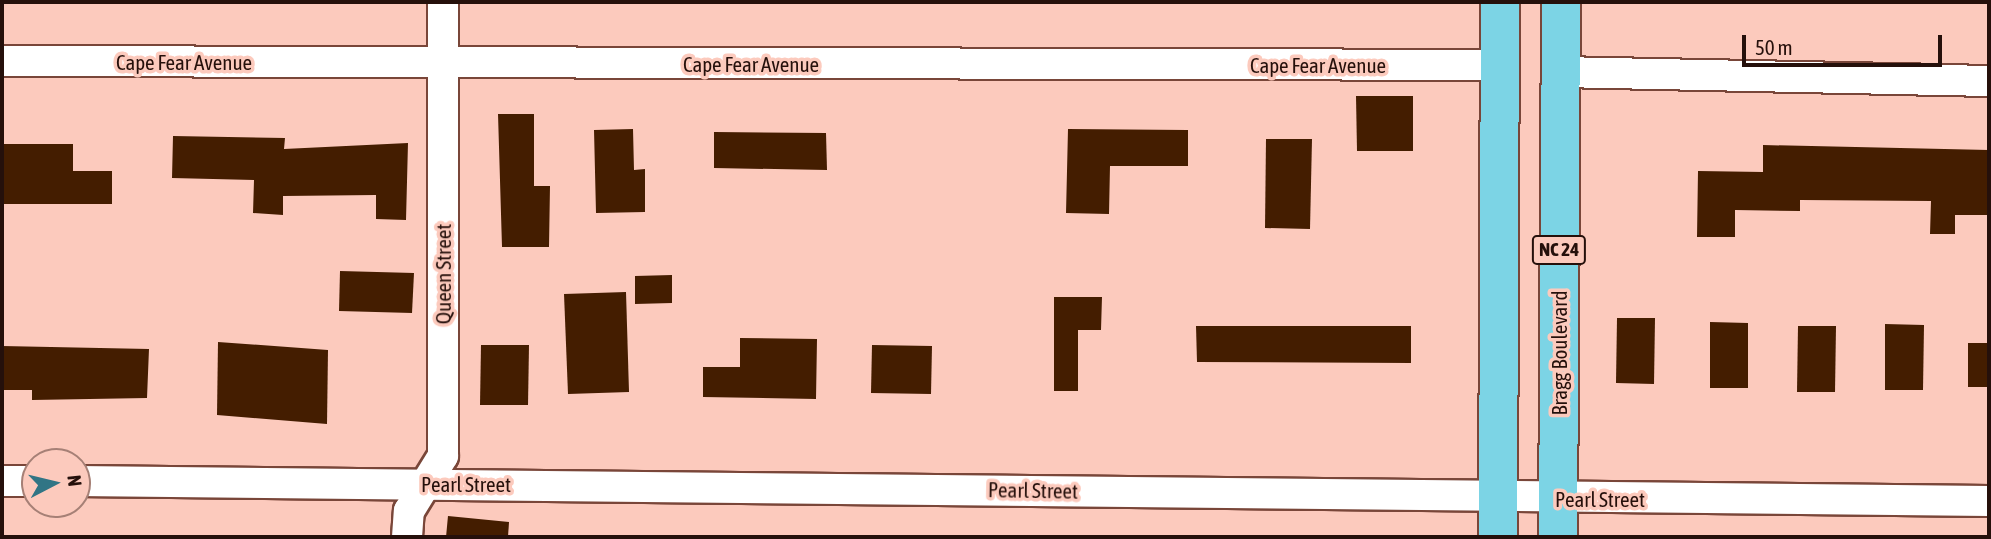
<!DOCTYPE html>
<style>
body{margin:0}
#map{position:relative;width:1991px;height:539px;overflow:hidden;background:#fccabd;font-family:"Asap Condensed",sans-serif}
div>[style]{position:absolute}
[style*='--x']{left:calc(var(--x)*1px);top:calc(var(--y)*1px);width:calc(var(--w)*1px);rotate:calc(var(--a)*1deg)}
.building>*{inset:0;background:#441d00}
.roads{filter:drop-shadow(2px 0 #794639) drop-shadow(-2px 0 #794639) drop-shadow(0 2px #794639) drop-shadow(0 -2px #794639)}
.street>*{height:30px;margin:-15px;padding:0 15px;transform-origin:15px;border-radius:15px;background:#fff}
.primary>*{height:38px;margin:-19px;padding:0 19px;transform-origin:19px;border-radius:19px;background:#7cd4e5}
span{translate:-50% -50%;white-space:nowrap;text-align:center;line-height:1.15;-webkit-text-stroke:7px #fccabd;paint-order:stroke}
.shield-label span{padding:2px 5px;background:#fccabd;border:2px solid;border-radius:5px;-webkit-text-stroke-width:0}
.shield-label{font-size:19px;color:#25100b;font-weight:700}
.street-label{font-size:21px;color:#25100b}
.frame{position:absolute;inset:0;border:4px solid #25100b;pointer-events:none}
.north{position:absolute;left:21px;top:448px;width:70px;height:70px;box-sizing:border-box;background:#fccabd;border:2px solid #a68076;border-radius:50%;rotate:83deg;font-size:19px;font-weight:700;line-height:28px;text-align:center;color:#25100b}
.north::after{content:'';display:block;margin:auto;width:24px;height:32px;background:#317585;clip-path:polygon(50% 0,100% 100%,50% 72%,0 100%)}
.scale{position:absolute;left:1742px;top:35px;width:200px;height:32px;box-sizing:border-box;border:4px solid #25100b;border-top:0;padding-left:9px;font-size:21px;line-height:24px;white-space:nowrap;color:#25100b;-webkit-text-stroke:5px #fccabd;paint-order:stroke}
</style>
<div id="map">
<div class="building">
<div style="clip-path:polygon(1356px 96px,1413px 96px,1413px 151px,1357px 151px)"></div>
<div style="clip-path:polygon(498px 114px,534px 114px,534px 186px,550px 186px,549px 247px,502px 247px)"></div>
<div style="clip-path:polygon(633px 129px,634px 170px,645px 169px,645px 212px,596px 213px,594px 130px)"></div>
<div style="clip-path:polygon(1068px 129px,1188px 130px,1188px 166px,1110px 166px,1109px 214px,1066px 213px)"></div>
<div style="clip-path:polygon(714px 132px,826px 133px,827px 170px,714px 168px)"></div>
<div style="clip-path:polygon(173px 136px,285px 138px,284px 149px,408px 143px,406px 220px,376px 219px,376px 195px,283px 196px,283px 215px,253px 213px,254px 180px,172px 178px)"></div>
<div style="clip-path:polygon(1266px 139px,1312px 139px,1310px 229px,1265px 228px)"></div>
<div style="clip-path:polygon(2px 144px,73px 144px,73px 171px,112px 171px,112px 204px,2px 204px)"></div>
<div style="clip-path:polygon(1763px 145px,1989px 150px,1989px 215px,1955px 215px,1955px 234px,1930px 234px,1931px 201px,1800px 200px,1800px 211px,1735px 210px,1735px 237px,1697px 237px,1698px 171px,1763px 172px)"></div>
<div style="clip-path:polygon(340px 271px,414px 273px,412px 313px,339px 311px)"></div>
<div style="clip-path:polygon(672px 275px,672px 303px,635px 304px,635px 276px)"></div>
<div style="clip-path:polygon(626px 292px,629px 392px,568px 394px,564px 294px)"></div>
<div style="clip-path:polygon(1054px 297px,1102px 297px,1101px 330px,1078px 330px,1078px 391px,1054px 391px)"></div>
<div style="clip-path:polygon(1617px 318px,1655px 318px,1654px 384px,1616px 383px)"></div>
<div style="clip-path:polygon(1710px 322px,1748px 323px,1748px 388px,1710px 388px)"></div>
<div style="clip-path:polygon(1885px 324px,1924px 325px,1923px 390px,1885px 390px)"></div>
<div style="clip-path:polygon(1196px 326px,1411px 326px,1411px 363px,1197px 362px)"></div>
<div style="clip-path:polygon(1798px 326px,1836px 326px,1835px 392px,1797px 392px)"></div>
<div style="clip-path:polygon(740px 338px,817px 339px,816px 399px,703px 397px,703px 367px,740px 367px)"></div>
<div style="clip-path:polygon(218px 342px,328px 350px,327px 424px,217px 415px)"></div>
<div style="clip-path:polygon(1968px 343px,1989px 343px,1989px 387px,1968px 387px)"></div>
<div style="clip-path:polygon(481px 345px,529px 345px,528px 405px,480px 405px)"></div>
<div style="clip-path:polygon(872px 345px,932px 346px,931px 394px,871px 393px)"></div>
<div style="clip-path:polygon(2px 346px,149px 349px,147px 398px,32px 400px,32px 390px,2px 390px)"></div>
<div style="clip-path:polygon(448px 516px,509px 522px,508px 537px,446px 537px)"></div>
</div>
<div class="roads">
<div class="street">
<div style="--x:2;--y:61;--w:1498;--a:0.15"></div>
<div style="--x:1560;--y:72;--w:429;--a:1.2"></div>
<div style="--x:2;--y:481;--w:33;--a:0"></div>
<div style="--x:77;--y:481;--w:1912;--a:0.6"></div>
<div style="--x:407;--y:537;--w:26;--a:-86"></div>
<div style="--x:409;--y:511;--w:65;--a:-58.3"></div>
<div style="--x:443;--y:456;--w:454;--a:-90"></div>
</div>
<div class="primary">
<div style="--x:1498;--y:537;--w:535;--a:-89.79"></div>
<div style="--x:1558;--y:537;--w:535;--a:-89.68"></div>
</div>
</div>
<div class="shield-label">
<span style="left:1559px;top:250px">NC 24</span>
</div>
<div class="street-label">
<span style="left:184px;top:62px">Cape Fear Avenue</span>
<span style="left:751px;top:64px">Cape Fear Avenue</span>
<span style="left:1318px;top:65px">Cape Fear Avenue</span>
<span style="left:443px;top:274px;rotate:-90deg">Queen Street</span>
<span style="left:1559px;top:353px;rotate:-90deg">Bragg Boulevard</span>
<span style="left:466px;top:484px">Pearl Street</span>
<span style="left:1033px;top:490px;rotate:1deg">Pearl Street</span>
<span style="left:1600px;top:499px">Pearl Street</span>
</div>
<div class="frame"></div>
<div class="north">N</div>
<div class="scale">50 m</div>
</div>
